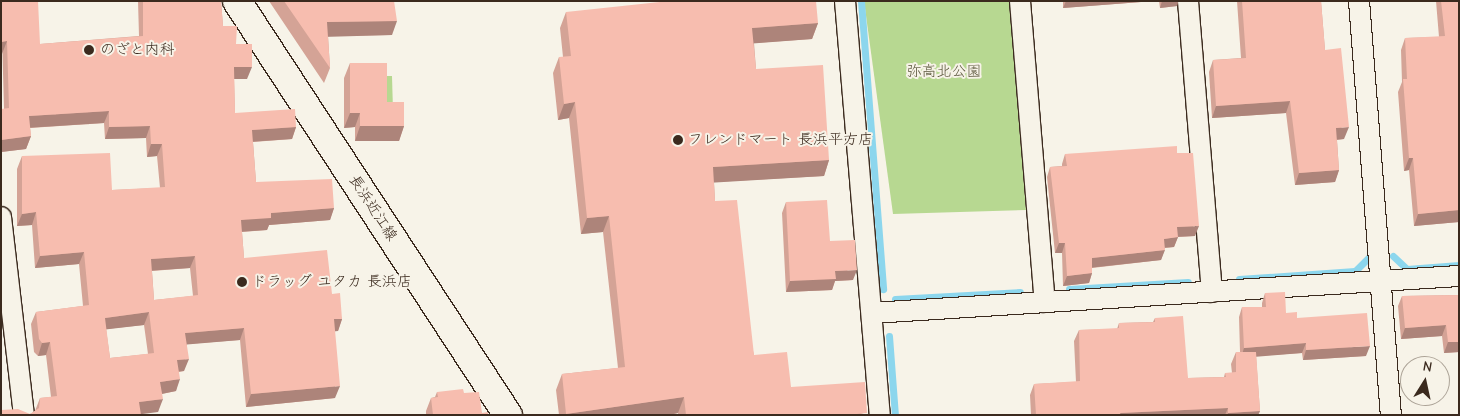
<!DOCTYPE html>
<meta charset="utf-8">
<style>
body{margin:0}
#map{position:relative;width:1460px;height:416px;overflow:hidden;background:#f7f3e8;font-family:"Comic Neue","Klee One",sans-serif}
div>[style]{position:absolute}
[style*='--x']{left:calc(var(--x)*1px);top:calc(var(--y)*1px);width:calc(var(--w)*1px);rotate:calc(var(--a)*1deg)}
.green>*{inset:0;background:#b7d891}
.stream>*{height:7px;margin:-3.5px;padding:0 3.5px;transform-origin:3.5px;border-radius:3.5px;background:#8cd6ed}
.roads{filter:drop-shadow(1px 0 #3b2a1e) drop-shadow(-1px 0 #3b2a1e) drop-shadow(0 1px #3b2a1e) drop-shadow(0 -1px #3b2a1e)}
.street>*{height:20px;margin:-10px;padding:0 10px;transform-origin:10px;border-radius:10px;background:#f7f3e8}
.secondary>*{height:28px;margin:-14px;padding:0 14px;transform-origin:14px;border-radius:14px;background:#f7f3e8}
.wall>*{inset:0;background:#d4a396}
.shaded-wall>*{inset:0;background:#ad847a}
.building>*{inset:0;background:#f7bdaf}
.dots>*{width:14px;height:14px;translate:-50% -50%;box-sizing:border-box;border:2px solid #f7f3e8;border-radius:50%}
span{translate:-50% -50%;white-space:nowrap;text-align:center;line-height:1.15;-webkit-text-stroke:4px #f7f3e8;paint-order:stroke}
.poi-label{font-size:15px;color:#3b2a1e}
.left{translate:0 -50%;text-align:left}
.park-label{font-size:15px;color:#5a563b}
.street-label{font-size:15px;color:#3b2a1e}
.frame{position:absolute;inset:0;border:2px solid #3b2a1e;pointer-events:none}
.north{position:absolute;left:1400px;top:356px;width:50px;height:50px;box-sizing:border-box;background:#f7f3e8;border:1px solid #aca397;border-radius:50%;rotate:10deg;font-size:14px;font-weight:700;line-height:20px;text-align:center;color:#3b2a1e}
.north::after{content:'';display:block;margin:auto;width:18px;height:22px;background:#3b2a1e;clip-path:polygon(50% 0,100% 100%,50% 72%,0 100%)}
</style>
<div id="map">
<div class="green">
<div style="clip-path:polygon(864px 1px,1009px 1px,1026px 210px,893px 214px)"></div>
<div style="clip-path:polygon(382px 76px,392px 76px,393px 111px,383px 111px)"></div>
</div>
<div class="stream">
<div style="--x:861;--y:1;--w:289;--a:85.6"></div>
<div style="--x:1393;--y:256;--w:19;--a:43"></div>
<div style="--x:1407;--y:269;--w:52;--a:-4.4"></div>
<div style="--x:1239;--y:279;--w:116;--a:-3.9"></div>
<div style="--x:1355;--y:271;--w:21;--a:-45"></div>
<div style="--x:1069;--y:289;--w:119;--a:-3.4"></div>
<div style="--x:895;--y:299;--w:125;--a:-3.2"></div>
<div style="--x:889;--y:336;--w:79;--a:85.7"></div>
</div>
<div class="roads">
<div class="street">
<div style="--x:845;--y:1;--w:415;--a:85.2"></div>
<div style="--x:1020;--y:1;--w:302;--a:85.3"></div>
<div style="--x:1188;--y:1;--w:292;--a:85.3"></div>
<div style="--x:1359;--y:1;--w:415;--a:85.6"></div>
<div style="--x:1;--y:217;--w:199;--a:83.4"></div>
<div style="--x:872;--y:313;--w:588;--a:-3.61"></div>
</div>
<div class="secondary">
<div style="--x:237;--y:1;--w:495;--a:56.8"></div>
</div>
</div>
<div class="wall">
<div style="clip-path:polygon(evenodd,1px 1px,40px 44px,139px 36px,138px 1px,221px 1px,223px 26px,236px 44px,247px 79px,234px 79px,235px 113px,296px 127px,292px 139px,253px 142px,256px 182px,334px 208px,330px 220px,269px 225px,267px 230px,242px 232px,244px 258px,332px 294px,342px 319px,338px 331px,335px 331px,335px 398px,246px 407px,240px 340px,187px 344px,184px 371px,179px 372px,176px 391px,162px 394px,158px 412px,30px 414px,35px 411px,40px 398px,51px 397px,46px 355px,38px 356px,34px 352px,31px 324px,36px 312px,83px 306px,79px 264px,35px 268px,32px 225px,17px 226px,17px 169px,22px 156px,112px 190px,160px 188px,157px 156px,147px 157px,146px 138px,105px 139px,104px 123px,30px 128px,31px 136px,26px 149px,1px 152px,1px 109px,4px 109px,1px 1px,190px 268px,193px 296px,154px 300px,152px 271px,190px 268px,1px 1px,144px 325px,148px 354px,110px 358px,106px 329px,144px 325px)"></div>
<div style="clip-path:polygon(269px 1px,394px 1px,392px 35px,328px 36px,330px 68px,324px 83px)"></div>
<div style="clip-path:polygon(1063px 1px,1154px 1px,1063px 8px)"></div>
<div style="clip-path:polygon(1159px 1px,1178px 1px,1177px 6px,1160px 8px)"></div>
<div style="clip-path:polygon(1237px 1px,1321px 1px,1325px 50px,1344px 139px,1337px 140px,1339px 170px,1335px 182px,1295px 185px,1286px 113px,1212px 118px,1209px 72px,1213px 60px,1241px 58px)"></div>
<div style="clip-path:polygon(1436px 1px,1459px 1px,1459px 222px,1414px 226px,1409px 170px,1404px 171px,1398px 92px,1402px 82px,1401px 50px,1405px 38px,1439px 37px)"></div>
<div style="clip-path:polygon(566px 12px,818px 23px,812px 39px,754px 43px,756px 69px,829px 160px,824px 176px,714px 182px,715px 201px,754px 355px,791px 387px,866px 415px,678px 415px,678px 413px,669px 415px,559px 415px,556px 390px,562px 374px,618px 368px,603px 232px,581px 234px,569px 118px,558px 120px,553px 73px,559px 57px,563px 57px,560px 28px)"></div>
<div style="clip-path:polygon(350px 63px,387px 102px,404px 126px,399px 141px,355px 141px,355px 127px,344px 128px,344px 78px)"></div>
<div style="clip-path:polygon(1177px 153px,1195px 236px,1178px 237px,1174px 247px,1165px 248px,1161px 260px,1092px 268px,1092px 273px,1089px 283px,1063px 286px,1062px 253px,1055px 253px,1047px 177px,1050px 167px,1062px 166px,1062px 164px,1065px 154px)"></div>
<div style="clip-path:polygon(786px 202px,830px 241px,853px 280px,835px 281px,832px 290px,786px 292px,782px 213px)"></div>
<div style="clip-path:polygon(1265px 293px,1286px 313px,1297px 318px,1366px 356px,1303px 360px,1302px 353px,1256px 356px,1260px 411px,1258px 415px,1031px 415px,1030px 395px,1034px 384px,1076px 382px,1074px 341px,1079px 330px,1117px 329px,1119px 323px,1153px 322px,1155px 318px,1188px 378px,1224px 377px,1225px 373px,1232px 373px,1231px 364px,1236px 352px,1240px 352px,1239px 317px,1242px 307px,1262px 307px,1262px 303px)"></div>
<div style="clip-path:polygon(1459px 295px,1459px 352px,1444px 353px,1442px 336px,1401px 339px,1398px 306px,1402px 296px)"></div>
<div style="clip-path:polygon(437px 392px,464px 393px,482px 413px,488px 415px,426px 415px,426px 411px,431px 398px,435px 397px)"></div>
</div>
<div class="shaded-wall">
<div style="clip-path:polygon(1066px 1px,1154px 1px,1063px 8px)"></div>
<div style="clip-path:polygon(1162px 1px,1178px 1px,1177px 6px,1160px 8px)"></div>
<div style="clip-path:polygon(397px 21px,392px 35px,322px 37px,327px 22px)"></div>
<div style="clip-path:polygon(818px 23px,812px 39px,746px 44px,752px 28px)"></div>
<div style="clip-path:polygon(7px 41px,2px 54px,1px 54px,1px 42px)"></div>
<div style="clip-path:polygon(234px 67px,252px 67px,247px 79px,230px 79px)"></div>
<div style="clip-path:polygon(1290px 101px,1286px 113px,1212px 118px,1216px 106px)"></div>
<div style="clip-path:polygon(575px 102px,569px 118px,558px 120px,564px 104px)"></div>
<div style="clip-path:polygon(109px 111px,104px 123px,25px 128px,29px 116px)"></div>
<div style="clip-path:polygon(350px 113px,360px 113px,355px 127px,344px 128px)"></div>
<div style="clip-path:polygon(150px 126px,146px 138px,105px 139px,109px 127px)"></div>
<div style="clip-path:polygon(360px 126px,404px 126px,399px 141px,355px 141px)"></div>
<div style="clip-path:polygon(296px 127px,292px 139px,248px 142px,252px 130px)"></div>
<div style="clip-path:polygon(1349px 127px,1344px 139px,1332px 140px,1336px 128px)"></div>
<div style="clip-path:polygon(31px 136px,26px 149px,1px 152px,1px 140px)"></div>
<div style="clip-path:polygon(151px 144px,162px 144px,157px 156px,147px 157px)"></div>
<div style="clip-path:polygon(1409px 158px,1413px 158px,1409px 170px,1404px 171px)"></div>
<div style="clip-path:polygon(829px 160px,824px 176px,707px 183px,713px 167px)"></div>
<div style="clip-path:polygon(1339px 170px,1335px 182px,1295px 185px,1299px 173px)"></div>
<div style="clip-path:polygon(334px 208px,330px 220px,269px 225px,267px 230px,237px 232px,241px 220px,271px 213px)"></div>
<div style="clip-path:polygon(1459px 210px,1459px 222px,1414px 226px,1418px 214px)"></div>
<div style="clip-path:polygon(36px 212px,32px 225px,17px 226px,22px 214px)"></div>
<div style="clip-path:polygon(609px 216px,603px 232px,581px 234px,587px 218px)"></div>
<div style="clip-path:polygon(1199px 226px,1195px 236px,1173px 237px,1177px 227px)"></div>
<div style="clip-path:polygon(1178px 237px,1174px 247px,1160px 248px,1164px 239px)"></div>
<div style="clip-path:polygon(1059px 243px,1065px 243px,1062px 253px,1055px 253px)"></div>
<div style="clip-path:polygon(1165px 250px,1161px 260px,1088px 268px,1092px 258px)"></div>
<div style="clip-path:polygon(84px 252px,79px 264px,35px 268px,40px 256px)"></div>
<div style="clip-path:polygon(195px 256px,190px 268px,146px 271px,151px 259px)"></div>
<div style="clip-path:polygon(857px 270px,853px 280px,835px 281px,832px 290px,786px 292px,790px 281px,835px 271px)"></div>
<div style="clip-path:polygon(1092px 273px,1089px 283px,1063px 286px,1067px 276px)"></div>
<div style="clip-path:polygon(149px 312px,144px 325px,101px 330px,105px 318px)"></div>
<div style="clip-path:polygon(334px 319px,342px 319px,338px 331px,329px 332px)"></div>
<div style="clip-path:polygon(1446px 325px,1442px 336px,1401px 339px,1405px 328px)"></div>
<div style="clip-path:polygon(244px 328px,240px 340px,181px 345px,185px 333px)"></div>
<div style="clip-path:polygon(50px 342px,46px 355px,38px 356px,42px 343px)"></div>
<div style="clip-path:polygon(1448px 342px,1459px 342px,1459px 352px,1444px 353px)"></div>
<div style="clip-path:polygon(1306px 343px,1302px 353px,1241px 358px,1244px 348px)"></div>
<div style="clip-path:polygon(1370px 346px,1366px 356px,1303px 360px,1306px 350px)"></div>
<div style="clip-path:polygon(189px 359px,184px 371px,172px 372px,177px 360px)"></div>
<div style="clip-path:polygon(180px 379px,176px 391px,156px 395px,160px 382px)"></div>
<div style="clip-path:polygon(340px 386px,335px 398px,246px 407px,251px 394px)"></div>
<div style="clip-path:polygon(684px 397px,678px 413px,669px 415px,566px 415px,566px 414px)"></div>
<div style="clip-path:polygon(163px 399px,158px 412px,135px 415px,139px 402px)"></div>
<div style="clip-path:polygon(1228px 408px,1225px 415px,1120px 415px,1120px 413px)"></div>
<div style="clip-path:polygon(1260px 411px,1258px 415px,1228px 415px,1228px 413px)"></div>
</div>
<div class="building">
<div style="clip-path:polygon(evenodd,1px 1px,38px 1px,40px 44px,143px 36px,143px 1px,221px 1px,223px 26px,237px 26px,236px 44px,252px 44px,252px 67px,234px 67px,235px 113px,295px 109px,296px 127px,252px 130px,256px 182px,332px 179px,334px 208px,271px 213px,271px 218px,241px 220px,244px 258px,327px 250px,332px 294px,340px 293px,342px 319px,334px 319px,340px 386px,251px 394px,244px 328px,185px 333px,189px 359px,177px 360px,180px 379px,160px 382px,163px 399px,139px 402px,141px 415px,1px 415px,1px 410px,18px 409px,30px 414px,39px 408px,40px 398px,57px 396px,50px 342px,42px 343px,39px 339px,36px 312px,89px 305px,84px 252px,40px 256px,36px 212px,22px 214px,22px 156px,110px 153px,112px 190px,165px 187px,162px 144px,151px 144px,150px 126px,109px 127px,109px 111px,29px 116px,31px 136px,1px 140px,1px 109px,9px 108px,7px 41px,1px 42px,1px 1px,195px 256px,198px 295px,154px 300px,151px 259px,195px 256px,1px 1px,149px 312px,154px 353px,110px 358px,105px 318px,149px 312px)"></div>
<div style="clip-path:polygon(284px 1px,394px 1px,397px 21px,327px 22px,330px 68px)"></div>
<div style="clip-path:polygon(669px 1px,816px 1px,818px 23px,752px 28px,756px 69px,823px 65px,829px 160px,713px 167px,715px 201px,737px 200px,754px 355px,787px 352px,791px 387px,865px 382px,867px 413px,847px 415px,686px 415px,684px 397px,566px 414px,562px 374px,625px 367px,609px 216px,587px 218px,575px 102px,564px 104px,559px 57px,571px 56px,566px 12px)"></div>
<div style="clip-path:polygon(1242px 1px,1321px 1px,1325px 50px,1341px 48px,1349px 127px,1336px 128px,1339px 170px,1299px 173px,1290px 101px,1216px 106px,1213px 60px,1246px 58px)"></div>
<div style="clip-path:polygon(1441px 1px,1459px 1px,1459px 210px,1418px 214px,1413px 158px,1409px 158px,1403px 79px,1407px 79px,1405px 38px,1445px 36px)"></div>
<div style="clip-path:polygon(350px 63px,387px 63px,387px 102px,404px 102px,404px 126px,360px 126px,360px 113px,350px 113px)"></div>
<div style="clip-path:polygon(1177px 146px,1177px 153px,1193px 153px,1199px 226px,1177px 227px,1178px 237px,1164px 239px,1165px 250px,1092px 258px,1092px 273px,1067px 276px,1065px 243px,1059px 243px,1050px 167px,1067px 166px,1065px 154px)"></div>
<div style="clip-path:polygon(827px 200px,830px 241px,855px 240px,857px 270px,835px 271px,836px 279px,790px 281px,786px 202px)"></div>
<div style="clip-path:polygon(1285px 292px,1286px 313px,1297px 312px,1297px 318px,1367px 313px,1370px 346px,1306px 350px,1306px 343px,1244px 348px,1242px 307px,1266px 307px,1265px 293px)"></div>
<div style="clip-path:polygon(1459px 295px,1459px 342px,1448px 342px,1446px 325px,1405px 328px,1402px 296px)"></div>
<div style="clip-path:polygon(1183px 316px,1188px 378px,1226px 377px,1225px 373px,1236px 372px,1236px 352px,1256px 352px,1260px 411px,1228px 413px,1228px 408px,1120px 413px,1121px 415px,1036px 415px,1034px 384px,1080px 381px,1079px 330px,1119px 328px,1119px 323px,1155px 322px,1155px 318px)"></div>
<div style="clip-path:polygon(463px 389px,464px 393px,479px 392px,482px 413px,488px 412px,488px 415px,433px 415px,431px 398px,438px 397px,437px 392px)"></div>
</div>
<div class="dots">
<div style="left:89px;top:50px;background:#3b2a1e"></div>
<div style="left:678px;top:140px;background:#3b2a1e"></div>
<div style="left:242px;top:282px;background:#3b2a1e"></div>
</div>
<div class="poi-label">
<span class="left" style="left:100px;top:50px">のざと内科</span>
<span class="left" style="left:688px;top:140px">フレンドマート 長浜平方店</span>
<span class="left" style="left:252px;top:282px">ドラッグ ユタカ 長浜店</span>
</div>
<div class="park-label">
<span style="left:944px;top:72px">弥高北公園</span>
</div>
<div class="street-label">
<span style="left:373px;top:208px;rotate:57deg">長浜近江線</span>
</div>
<div class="frame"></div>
<div class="north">N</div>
</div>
